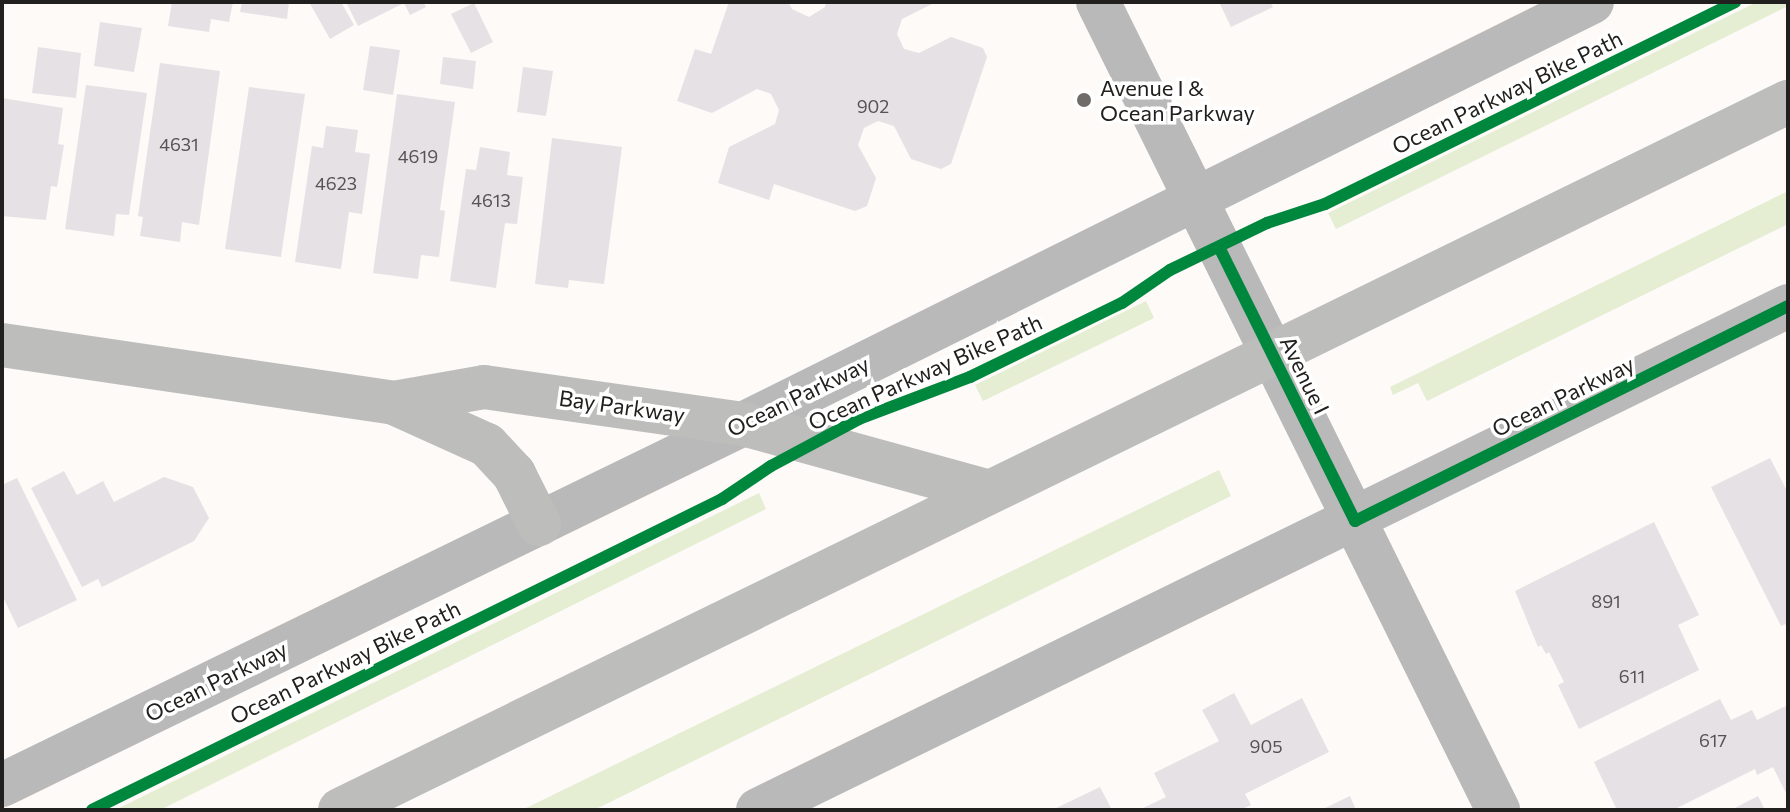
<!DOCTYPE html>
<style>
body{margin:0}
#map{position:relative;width:1790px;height:812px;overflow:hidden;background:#fdfaf8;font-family:Commissioner,sans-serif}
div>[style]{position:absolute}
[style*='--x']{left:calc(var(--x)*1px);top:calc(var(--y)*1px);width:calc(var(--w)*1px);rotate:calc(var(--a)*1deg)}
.green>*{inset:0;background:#e5edd2}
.building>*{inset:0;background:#e5e1e5}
.minor>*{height:44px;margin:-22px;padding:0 22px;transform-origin:22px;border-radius:22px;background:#bab9b9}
.primary>*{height:44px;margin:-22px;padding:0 22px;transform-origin:22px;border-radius:22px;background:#bdbdbc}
.cycleway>*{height:12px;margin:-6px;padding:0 6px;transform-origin:6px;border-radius:6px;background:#00873e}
.dots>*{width:22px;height:22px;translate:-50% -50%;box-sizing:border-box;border:4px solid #fff;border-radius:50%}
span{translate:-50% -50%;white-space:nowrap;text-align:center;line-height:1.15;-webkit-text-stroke:7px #fff;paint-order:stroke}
.number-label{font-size:18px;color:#565353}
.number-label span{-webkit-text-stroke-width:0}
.poi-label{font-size:22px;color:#22201e}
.left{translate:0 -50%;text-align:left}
.street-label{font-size:22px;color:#22201e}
.frame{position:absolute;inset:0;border:4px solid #22201e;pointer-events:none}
</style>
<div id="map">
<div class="green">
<div style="clip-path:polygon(1757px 2px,1788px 2px,1788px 6px,1336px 229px,1328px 213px)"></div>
<div style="clip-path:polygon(1788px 191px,1788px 224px,1427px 401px,1418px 383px,1393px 395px,1390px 387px)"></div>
<div style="clip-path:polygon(1146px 301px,1154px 318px,983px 401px,975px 385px)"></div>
<div style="clip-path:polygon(1219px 470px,1231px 496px,594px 810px,522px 810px)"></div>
<div style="clip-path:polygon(759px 493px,766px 509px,160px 810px,115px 810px)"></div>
</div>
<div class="building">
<div style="clip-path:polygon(172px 2px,233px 2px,229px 22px,211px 19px,209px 32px,168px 26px)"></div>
<div style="clip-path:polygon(242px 2px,289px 2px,287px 19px,240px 12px)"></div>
<div style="clip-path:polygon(309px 2px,341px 2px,354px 25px,330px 39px)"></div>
<div style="clip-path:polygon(346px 2px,423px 2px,426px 7px,410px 15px,404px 3px,358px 26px)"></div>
<div style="clip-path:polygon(729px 2px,788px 2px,792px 9px,809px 17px,825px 7px,826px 2px,936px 2px,902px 19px,897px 34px,904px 49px,919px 53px,951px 37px,983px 48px,987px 57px,951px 164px,941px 169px,911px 159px,894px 126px,878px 121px,864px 128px,858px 145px,876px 178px,867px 206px,855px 211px,774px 184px,769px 200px,718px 183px,729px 147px,775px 124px,779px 110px,771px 94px,757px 89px,712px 113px,677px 101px,695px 49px,711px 54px)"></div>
<div style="clip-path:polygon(1219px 2px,1270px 2px,1273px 7px,1231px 27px)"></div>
<div style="clip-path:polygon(474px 3px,493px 42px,471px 53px,451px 14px)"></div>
<div style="clip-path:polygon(100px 22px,142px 28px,134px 72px,94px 66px)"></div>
<div style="clip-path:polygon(370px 46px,400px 50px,393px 95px,363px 90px)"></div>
<div style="clip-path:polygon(38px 47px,81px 53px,76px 98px,32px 93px)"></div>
<div style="clip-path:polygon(443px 57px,476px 61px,473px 89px,440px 84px)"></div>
<div style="clip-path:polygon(160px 63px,220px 71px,199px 225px,182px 222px,180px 242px,140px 236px,143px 217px,138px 216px)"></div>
<div style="clip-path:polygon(523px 67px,553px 71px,546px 116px,517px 112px)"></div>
<div style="clip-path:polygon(86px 85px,147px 93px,129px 215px,116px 214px,114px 236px,65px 229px)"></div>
<div style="clip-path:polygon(249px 87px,305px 94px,281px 257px,225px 249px)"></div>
<div style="clip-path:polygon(397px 94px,455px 102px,440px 210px,445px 211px,439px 257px,421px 255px,418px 279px,373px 273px)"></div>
<div style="clip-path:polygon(2px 98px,63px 108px,58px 144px,64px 145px,57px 187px,51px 186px,46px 220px,2px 216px)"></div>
<div style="clip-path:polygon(326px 126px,358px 130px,355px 152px,370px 154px,362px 214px,349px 212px,341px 269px,295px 262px,312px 146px,323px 148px)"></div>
<div style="clip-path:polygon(552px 138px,622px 147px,604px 284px,569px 280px,568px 288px,535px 284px)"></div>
<div style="clip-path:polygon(480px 147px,510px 152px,507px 175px,523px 177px,517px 224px,505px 223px,496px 288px,450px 281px,466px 169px,476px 170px)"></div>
<div style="clip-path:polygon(1770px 458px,1788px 493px,1788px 630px,1785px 624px,1781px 626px,1711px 487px)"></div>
<div style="clip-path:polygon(64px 471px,77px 495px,103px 481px,114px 502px,164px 477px,193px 487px,209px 518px,194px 541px,102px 587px,98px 579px,82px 587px,31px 488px)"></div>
<div style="clip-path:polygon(17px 478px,77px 600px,18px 628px,2px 595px,2px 485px)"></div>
<div style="clip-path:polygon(1654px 522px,1699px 615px,1678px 625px,1699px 670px,1579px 729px,1558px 685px,1564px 682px,1549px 652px,1546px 654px,1541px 645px,1538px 647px,1515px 591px)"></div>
<div style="clip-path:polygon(1234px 693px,1251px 725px,1302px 698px,1329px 752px,1245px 794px,1251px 805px,1240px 810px,1139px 810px,1166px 797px,1154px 773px,1219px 741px,1202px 710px)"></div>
<div style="clip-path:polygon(1720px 699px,1731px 720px,1752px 710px,1757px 720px,1788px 705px,1788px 797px,1773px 767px,1757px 775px,1755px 769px,1673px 810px,1617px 810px,1594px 762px)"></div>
<div style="clip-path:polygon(1100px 787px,1112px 810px,1052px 810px)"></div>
<div style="clip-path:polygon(1350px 796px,1356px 810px,1321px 810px)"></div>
<div style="clip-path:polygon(1758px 796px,1765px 810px,1731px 810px)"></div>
</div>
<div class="minor">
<div style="--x:1098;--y:2;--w:902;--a:63.66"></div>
<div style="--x:2;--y:785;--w:824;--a:-25.97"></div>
<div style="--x:743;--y:424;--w:948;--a:-26.43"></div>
<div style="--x:758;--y:810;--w:1147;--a:-26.07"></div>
</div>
<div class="primary">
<div style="--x:2;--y:345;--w:396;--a:8.4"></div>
<div style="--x:394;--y:403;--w:102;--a:24.3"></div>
<div style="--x:487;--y:445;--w:40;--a:47"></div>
<div style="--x:514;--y:474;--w:56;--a:63.4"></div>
<div style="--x:394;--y:403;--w:91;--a:-10.1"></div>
<div style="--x:484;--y:387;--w:262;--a:8.1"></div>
<div style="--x:743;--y:424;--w:253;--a:15.4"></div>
<div style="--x:340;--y:810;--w:1612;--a:-26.06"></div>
</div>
<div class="cycleway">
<div style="--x:1219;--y:247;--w:306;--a:63.6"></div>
<div style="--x:1355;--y:521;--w:483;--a:-26.4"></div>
<div style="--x:92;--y:810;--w:703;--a:-26.27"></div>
<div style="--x:722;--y:499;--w:59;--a:-34"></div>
<div style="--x:771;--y:466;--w:100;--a:-28.1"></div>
<div style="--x:859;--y:419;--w:119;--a:-20.7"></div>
<div style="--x:970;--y:377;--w:169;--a:-26"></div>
<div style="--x:1122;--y:303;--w:58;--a:-34.5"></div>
<div style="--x:1170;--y:270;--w:108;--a:-25.9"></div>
<div style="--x:1267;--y:223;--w:61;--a:-18.1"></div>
<div style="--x:1325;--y:204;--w:457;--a:-26.2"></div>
</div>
<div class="dots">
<div style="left:1084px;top:100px;background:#6f6c6a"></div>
</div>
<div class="number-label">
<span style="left:873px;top:106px">902</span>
<span style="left:179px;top:144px">4631</span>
<span style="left:418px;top:156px">4619</span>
<span style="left:336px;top:183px">4623</span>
<span style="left:491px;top:200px">4613</span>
<span style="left:1606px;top:601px">891</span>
<span style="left:1632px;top:676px">611</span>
<span style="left:1713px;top:740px">617</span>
<span style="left:1266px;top:746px">905</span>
</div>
<div class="poi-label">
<span class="left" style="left:1100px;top:100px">Avenue I &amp;<br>Ocean Parkway</span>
</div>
<div class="street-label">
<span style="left:1507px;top:92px;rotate:-26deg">Ocean Parkway Bike Path</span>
<span style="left:925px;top:372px;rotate:-24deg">Ocean Parkway Bike Path</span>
<span style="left:1305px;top:375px;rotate:64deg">Avenue I</span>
<span style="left:798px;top:396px;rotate:-26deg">Ocean Parkway</span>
<span style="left:1563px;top:396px;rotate:-26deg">Ocean Parkway</span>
<span style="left:622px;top:406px;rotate:8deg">Bay Parkway</span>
<span style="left:345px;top:662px;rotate:-26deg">Ocean Parkway Bike Path</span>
<span style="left:216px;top:681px;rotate:-26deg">Ocean Parkway</span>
</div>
<div class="frame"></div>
</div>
